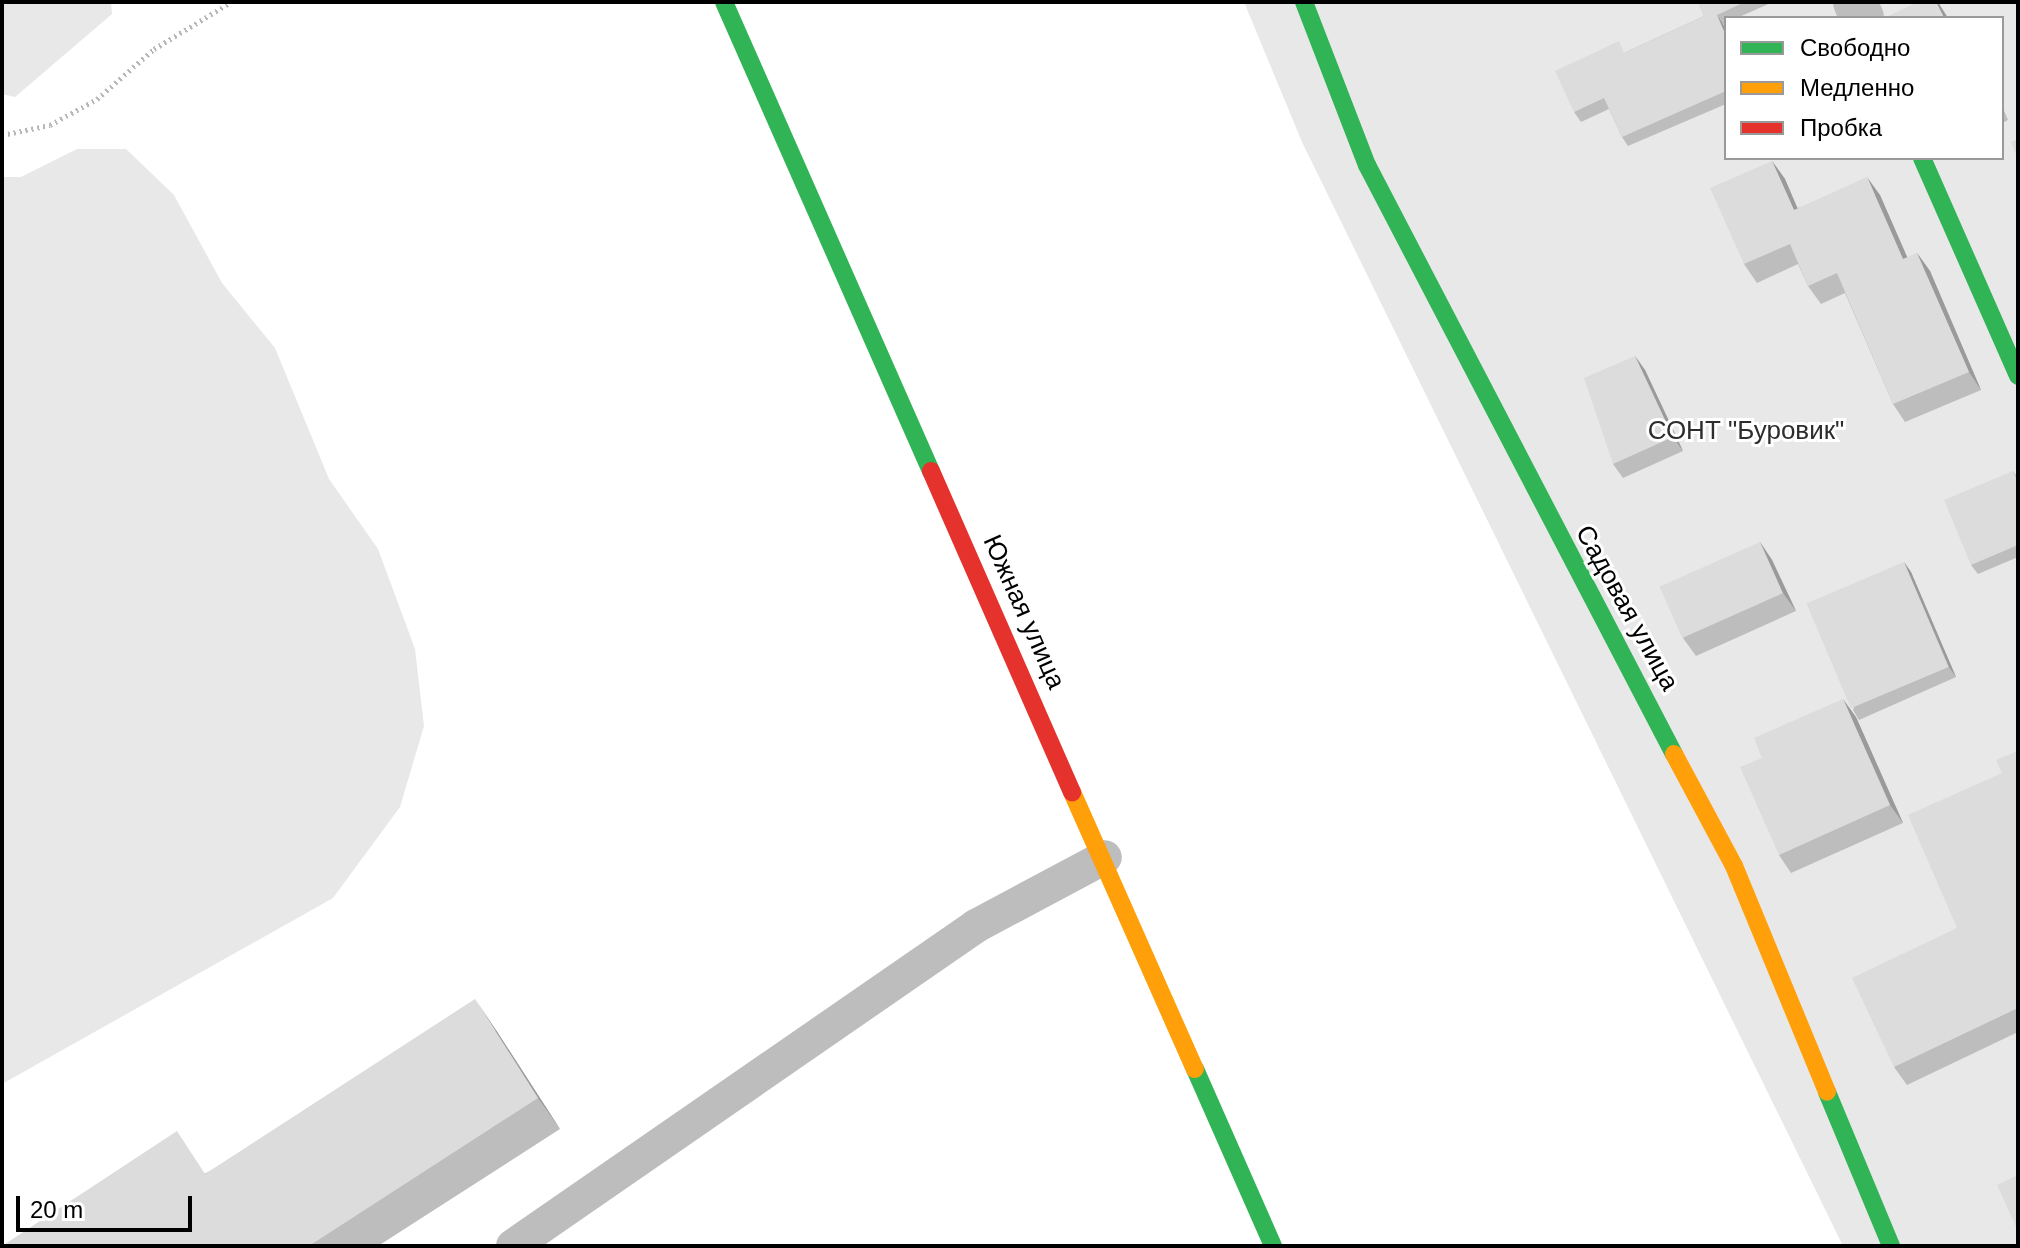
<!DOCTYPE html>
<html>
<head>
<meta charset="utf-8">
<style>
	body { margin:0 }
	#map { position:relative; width:2020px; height:1248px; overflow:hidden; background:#fff; font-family:Arial,sans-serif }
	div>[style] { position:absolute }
	.green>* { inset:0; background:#e8e8e8 }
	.path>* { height:5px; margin-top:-2.5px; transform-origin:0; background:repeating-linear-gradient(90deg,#b8b8b8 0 2px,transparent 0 6px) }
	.lane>* { height:34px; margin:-17px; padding:0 17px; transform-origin:17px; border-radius:17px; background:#bdbdbd }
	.street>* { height:44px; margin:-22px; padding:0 22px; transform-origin:22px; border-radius:22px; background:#bdbdbd }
	.fast>* { height:18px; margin:-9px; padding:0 9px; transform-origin:9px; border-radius:9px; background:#30b455 }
	.slow>* { height:18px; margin:-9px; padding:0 9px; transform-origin:9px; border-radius:9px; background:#ff9f0a }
	.jam>* { height:18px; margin:-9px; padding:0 9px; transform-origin:9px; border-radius:9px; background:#e5322d }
	.wall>* { inset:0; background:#bdbdbd }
	.shaded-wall>* { inset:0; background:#9a9a9a }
	.building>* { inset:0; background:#dcdcdc; transform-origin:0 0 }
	span { translate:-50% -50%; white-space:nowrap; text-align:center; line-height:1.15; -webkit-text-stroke:6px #fff; paint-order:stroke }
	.park-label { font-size:26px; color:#2d2d2d }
	.street-label { font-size:26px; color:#000 }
	.frame { position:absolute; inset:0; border:4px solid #000; pointer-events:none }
	.legend { position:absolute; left:1724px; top:16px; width:280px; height:144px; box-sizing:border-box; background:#fff; border:2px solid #999; margin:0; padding:10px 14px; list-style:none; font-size:24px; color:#000 }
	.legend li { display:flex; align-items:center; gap:16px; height:40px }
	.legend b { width:40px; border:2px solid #999 }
	.scale { position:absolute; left:16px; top:1196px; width:176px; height:36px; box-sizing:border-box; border:4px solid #000; border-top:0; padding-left:10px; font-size:24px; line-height:28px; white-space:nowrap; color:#000; -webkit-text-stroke:6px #fff; paint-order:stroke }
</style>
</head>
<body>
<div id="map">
	<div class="green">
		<i style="clip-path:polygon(2px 2px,111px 2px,112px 14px,15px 97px,2px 94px)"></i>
		<i style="clip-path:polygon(evenodd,1244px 2px,2018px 2px,2018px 1246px,1843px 1246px,1302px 142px,1244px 2px,1726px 18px,2002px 18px,2002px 158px,1726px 158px,1726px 18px)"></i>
		<i style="clip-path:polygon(77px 149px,126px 149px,174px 195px,222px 283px,275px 348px,329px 479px,378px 549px,415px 649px,424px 726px,400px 807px,333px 898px,2px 1084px,2px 177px,21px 177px)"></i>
	</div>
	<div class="path">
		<i style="left:2px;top:135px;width:49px;rotate:-11.8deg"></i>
		<i style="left:50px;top:125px;width:54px;rotate:-29deg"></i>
		<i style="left:97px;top:99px;width:76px;rotate:-41.3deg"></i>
		<i style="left:154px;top:49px;width:90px;rotate:-31.4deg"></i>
	</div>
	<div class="lane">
		<i style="left:513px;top:1246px;width:563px;rotate:-34.65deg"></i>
		<i style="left:976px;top:926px;width:146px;rotate:-28.1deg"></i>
	</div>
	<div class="street">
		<i style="left:1855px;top:2px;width:17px;rotate:66deg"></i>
	</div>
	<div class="fast">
		<i style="left:724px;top:2px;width:513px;rotate:66.19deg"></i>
		<i style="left:1304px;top:2px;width:175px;rotate:68.9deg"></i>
		<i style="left:1367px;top:165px;width:664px;rotate:62.47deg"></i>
		<i style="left:1922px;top:158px;width:238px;rotate:66.2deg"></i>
		<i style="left:1195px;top:1069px;width:193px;rotate:66.2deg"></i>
		<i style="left:1827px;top:1092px;width:167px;rotate:67.4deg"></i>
	</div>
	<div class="slow">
		<i style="left:1674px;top:754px;width:127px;rotate:61.8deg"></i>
		<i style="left:1734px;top:866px;width:244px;rotate:67.6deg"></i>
		<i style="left:1072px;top:792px;width:303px;rotate:66.1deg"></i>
	</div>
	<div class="jam">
		<i style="left:931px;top:471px;width:351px;rotate:66.3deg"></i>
	</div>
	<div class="wall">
		<i style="clip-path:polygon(1698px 2px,1773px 2px,1737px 18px,1726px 18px,1726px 23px,1723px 24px,1726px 30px,1726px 104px,1628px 146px,1622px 137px,1609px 109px,1581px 122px,1574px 112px,1626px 52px,1704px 16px)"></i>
		<i style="clip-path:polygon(2002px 106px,2008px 120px,2002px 123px)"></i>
		<i style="clip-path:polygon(1772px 161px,1785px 179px,1797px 208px,1880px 195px,1907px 258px,1917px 253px,1930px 271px,1981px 390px,1905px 422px,1893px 404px,1845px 293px,1821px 304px,1808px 286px,1798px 264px,1757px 283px,1744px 264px)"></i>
		<i style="clip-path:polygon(1635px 356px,1645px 370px,1683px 451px,1623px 478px,1613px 464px)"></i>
		<i style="clip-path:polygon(2013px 471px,2018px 478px,2018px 557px,1978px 574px,1971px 565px)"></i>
		<i style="clip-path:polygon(1760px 542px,1772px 560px,1796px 611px,1696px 656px,1683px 638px)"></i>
		<i style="clip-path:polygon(1904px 562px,1911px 572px,1956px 677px,1859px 720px,1853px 710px)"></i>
		<i style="clip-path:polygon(1856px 717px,1903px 823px,1791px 873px,1779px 855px)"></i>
		<i style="clip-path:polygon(2018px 751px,2018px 1032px,1907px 1085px,1894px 1067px,1957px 928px,2002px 773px)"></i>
		<i style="clip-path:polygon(496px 1030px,560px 1129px,378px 1246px,2px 1246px,206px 1173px)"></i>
	</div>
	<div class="shaded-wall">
		<i style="clip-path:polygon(1936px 2px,1938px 2px,1948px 18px,1944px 18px)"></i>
		<i style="clip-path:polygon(1717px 15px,1723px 24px,1726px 30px,1726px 36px)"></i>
		<i style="clip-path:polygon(1772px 161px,1785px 179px,1806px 228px,1794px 210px)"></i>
		<i style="clip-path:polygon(1867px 177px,1880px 195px,1916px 277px,1903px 259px)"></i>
		<i style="clip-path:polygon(1917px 253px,1930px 271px,1981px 390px,1969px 372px)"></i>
		<i style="clip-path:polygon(1635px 356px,1645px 370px,1683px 451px,1673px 437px)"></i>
		<i style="clip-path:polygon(1760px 542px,1772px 560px,1796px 611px,1783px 593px)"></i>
		<i style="clip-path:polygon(1904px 562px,1911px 572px,1956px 677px,1949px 667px)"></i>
		<i style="clip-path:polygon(1843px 699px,1856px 717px,1903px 823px,1890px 805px)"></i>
		<i style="clip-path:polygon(475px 999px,496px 1030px,560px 1129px,538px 1098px)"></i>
	</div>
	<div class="building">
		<i style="clip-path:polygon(1698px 2px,1745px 2px,1717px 15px,1726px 36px,1726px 91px,1622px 137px,1604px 98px,1574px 112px,1555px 71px,1619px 41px,1624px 53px,1704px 16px)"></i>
		<i style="clip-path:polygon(1918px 2px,1936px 2px,1944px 18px,1886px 18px,1886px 17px)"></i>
		<i style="clip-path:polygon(2018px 139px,2018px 159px,2011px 142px)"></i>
		<i style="clip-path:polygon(1772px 161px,1794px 210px,1867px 177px,1903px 259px,1917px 253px,1969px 372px,1893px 404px,1837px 273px,1808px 286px,1790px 244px,1744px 264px,1710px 188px)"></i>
		<i style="clip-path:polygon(1635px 356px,1673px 437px,1613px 464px,1584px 378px)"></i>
		<i style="clip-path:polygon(2013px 471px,2018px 482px,2018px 545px,1971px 565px,1944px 500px)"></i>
		<i style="left:1760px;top:542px;width:56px;height:110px;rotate:66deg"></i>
		<i style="left:1904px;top:562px;width:114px;height:106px;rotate:67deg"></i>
		<i style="clip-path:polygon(1843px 699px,1890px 805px,1779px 855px,1740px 767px,1762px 758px,1754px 738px)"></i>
		<i style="clip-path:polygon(2018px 751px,2018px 1008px,1894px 1067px,1852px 978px,1957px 928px,1908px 815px,2002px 773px,1996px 760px)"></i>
		<i style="clip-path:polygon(475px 999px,538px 1098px,309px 1246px,2px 1246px,177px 1131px,205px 1174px)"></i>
		<i style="clip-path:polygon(2018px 1175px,2018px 1231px,1997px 1185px)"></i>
	</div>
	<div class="park-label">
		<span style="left:1746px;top:431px">СОНТ "Буровик"</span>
	</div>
	<div class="street-label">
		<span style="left:1627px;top:608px;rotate:61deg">Садовая улица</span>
		<span style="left:1024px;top:612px;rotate:66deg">Южная улица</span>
	</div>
	<div class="frame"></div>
	<ul class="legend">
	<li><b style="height:10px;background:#30b455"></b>Свободно</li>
	<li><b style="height:10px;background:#ff9f0a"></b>Медленно</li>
	<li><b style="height:10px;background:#e5322d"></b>Пробка</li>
	</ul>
	<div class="scale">20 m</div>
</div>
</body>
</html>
